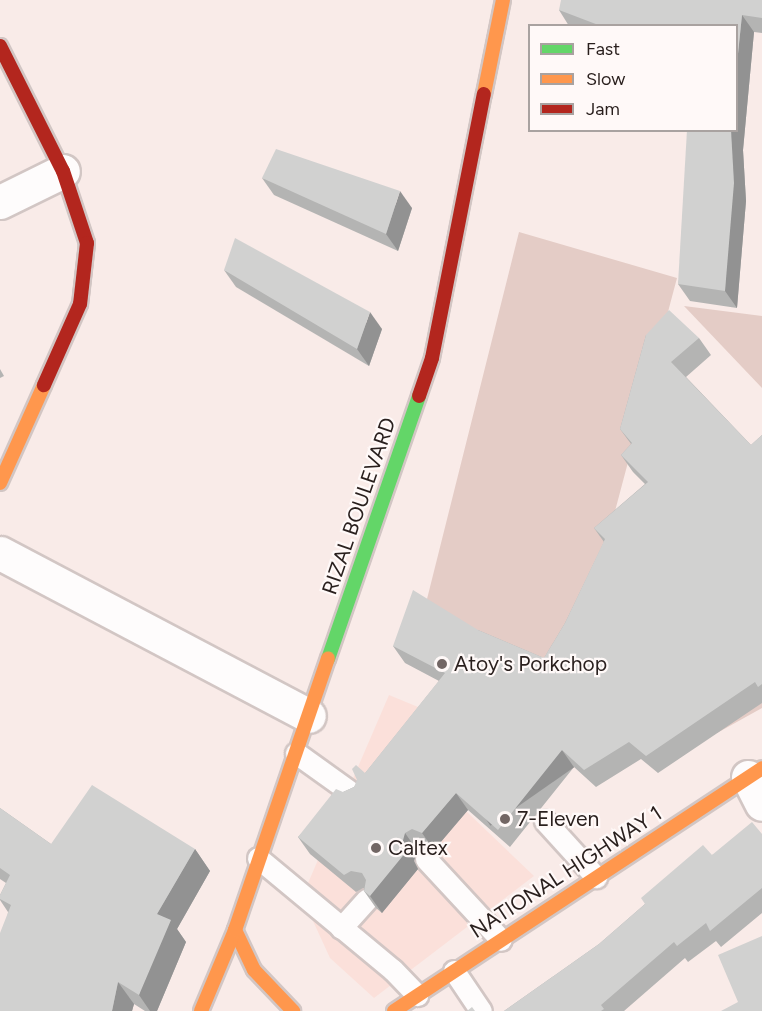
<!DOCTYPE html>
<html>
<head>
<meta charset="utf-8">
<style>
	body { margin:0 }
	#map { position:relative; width:762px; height:1011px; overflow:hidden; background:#f9ebe8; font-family:Figtree,sans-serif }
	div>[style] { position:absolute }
	.built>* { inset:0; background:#fbe0da }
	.green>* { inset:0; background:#e4ccc6 }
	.roads { filter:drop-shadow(2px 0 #d2c6c4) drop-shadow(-2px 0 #d2c6c4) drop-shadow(0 2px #d2c6c4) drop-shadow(0 -2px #d2c6c4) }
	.lane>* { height:21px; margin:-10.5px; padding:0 10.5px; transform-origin:10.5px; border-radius:10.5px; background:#fefcfc }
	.street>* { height:33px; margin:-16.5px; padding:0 16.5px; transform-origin:16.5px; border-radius:16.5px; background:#fefcfc }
	.fast>* { height:14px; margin:-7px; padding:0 7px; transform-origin:7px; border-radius:7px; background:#63d668 }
	.slow>* { height:14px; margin:-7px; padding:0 7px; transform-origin:7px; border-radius:7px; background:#ff974d }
	.jam>* { height:14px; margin:-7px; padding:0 7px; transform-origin:7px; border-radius:7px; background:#b3261e }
	.wall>* { inset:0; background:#b4b4b3 }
	.shaded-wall>* { inset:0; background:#929292; transform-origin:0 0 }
	.building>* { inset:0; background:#d1d1d0 }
	.dots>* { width:16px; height:16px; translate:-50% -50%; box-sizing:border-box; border:3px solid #fff9f8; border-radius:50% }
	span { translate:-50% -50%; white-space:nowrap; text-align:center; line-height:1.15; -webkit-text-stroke:4.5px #fff9f8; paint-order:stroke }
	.street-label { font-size:21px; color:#291f1d }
	.poi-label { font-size:21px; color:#291f1d }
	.left { translate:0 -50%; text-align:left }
	.legend { position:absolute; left:528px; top:24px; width:210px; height:108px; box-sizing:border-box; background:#fff9f8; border:2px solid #a9a2a0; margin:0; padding:8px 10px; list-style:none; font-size:18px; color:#291f1d }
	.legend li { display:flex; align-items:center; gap:12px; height:30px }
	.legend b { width:30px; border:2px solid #a9a2a0 }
</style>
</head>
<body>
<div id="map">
	<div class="built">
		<i style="clip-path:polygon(389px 695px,435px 714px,445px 791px,534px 876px,374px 998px,330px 958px,302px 897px)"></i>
	</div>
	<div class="green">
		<i style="clip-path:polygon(519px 232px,677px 278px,606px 545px,762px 696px,762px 708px,717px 733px,526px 724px,425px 607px)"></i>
		<i style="clip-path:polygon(684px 306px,762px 316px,762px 388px)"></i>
	</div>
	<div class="roads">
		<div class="lane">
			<i style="left:296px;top:753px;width:74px;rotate:35.6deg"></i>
			<i style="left:545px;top:821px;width:76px;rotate:47.7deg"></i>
			<i style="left:258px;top:858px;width:175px;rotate:39.7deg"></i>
			<i style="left:393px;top:970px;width:35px;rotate:46deg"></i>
			<i style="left:426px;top:859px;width:110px;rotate:47.2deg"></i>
			<i style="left:341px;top:928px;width:38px;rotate:-48deg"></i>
			<i style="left:454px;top:971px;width:48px;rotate:56deg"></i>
		</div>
		<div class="street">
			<i style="left:0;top:202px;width:70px;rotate:-26.2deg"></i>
			<i style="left:0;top:553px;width:349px;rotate:27.8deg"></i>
			<i style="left:748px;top:777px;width:30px;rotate:63deg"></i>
		</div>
		<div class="fast">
			<i style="left:328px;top:659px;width:278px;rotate:-70.9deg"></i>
		</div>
		<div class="slow">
			<i style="left:484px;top:94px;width:96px;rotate:-78.6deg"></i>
			<i style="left:0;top:483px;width:107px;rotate:-65.8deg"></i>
			<i style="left:235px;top:930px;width:44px;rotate:64.6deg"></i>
			<i style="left:254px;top:970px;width:57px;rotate:46.4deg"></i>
			<i style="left:201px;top:1011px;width:88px;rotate:-67.2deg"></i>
			<i style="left:235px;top:930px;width:287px;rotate:-71.1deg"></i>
			<i style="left:394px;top:1011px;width:441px;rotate:-33.4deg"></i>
		</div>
		<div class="jam">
			<i style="left:0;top:46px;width:140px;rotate:63.3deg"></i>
			<i style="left:63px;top:171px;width:76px;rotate:71.6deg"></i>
			<i style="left:87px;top:243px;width:61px;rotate:96.5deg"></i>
			<i style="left:80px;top:304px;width:89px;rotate:114deg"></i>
			<i style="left:419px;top:396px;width:40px;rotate:-71.1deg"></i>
			<i style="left:432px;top:358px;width:269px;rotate:-78.9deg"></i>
		</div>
	</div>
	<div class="wall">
		<i style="clip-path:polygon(762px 0,762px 33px,754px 32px,743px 150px,746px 201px,737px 308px,690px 301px,678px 284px,736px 26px,569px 26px,559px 10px)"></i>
		<i style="clip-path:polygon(262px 178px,412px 208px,398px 251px,274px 195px)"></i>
		<i style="clip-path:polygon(224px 270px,382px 329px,369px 366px,236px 287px)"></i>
		<i style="clip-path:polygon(646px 335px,699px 338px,711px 355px,686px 377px,751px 445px,762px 435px,762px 703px,658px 773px,641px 759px,596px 787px,574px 767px,510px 847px,468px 810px,434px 850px,424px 847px,417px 850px,414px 861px,418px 869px,382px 913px,376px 908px,364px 891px,364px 888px,363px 888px,356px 892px,310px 854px,298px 837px,343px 792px,354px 787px,439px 681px,405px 663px,393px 646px,478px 630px,544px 658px,565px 623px,604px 542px,594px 528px,645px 484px,633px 472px,621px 455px,631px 444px,620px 429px)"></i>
		<i style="clip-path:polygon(0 369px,4px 376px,0 378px)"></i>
		<i style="clip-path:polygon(0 808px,51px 844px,195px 849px,210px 871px,177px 929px,186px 942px,157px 1011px,145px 1011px,134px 1004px,132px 1011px,0 1011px,8px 912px,0 900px,0 895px,6px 883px,0 879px)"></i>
		<i style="clip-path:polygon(762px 834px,762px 913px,721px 947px,716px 941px,688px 962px,685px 958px,624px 1011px,504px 1011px,599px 944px,645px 904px,712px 855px)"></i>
	</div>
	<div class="shaded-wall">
		<i style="clip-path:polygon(742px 15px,754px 32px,743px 150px,746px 201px,737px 308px,725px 291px,731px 130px,736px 130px,736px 73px)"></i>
		<i style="clip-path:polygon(400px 191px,412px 208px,398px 251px,386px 234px)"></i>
		<i style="clip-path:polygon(370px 312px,382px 329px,369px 366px,357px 349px)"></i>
		<i style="left:562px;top:750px;width:21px;height:102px;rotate:55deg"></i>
		<i style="clip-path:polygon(456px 793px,468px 810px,434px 850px,422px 833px)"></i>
		<i style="clip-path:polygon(405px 833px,417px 850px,414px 861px,418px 869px,382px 913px,370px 896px)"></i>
		<i style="clip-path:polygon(195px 849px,210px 871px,177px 929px,186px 942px,157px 1011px,150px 1011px,139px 995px,157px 914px)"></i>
		<i style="clip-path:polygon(118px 982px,134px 1004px,132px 1011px,112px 1011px)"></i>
	</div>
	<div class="building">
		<i style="clip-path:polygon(561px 0,762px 0,762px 18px,742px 15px,736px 73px,736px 26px,601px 26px,559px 10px)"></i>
		<i style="clip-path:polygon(687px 130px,731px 130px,734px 183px,725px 291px,678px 284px)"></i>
		<i style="clip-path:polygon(276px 149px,400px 191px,386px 234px,262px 178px)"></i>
		<i style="clip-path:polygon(235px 238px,370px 312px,357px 349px,224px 270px)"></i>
		<i style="clip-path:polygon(669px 310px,699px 338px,671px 362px,751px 445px,762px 435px,762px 684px,758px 687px,755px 682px,646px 756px,629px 742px,584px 770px,562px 750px,498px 830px,456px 793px,422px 833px,412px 829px,405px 833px,402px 844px,406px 852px,370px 896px,364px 891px,366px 880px,362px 873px,351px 871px,344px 875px,298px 837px,336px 789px,343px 792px,354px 787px,357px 780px,352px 769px,356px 765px,365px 773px,445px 673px,393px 646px,413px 590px,478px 630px,544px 658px,565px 623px,605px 539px,594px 528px,648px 482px,621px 455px,632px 443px,620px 429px,646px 335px)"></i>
		<i style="clip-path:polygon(92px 785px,195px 849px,157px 914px,171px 920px,139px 995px,118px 982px,112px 1011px,0 1011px,0 933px,11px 905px,0 899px,0 895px,10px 875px,0 868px,0 808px,51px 844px)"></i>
		<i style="clip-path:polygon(752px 822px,762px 834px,762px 888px,710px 931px,706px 923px,677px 946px,674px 942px,601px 1005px,604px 1009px,601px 1011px,504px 1011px,599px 944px,645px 904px,641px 898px,703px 845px,712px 855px)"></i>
		<i style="clip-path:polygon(762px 936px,762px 1011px,721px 1011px,738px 1002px,718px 955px)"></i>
		<i style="clip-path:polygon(472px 1007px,475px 1011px,467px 1011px)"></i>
	</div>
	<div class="dots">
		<i style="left:442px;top:664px;background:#726664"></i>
		<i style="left:505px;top:819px;background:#726664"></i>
		<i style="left:376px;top:848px;background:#726664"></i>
	</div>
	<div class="street-label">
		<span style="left:359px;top:506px;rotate:-71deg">RIZAL BOULEVARD</span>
		<span style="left:566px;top:872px;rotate:-33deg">NATIONAL HIGHWAY 1</span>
	</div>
	<div class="poi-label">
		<span class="left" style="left:454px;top:664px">Atoy's Porkchop</span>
		<span class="left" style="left:517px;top:819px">7-Eleven</span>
		<span class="left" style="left:388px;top:848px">Caltex</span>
	</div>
	<ul class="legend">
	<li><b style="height:8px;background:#63d668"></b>Fast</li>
	<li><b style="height:8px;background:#ff974d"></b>Slow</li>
	<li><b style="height:8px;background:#b3261e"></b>Jam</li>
	</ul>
</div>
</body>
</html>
